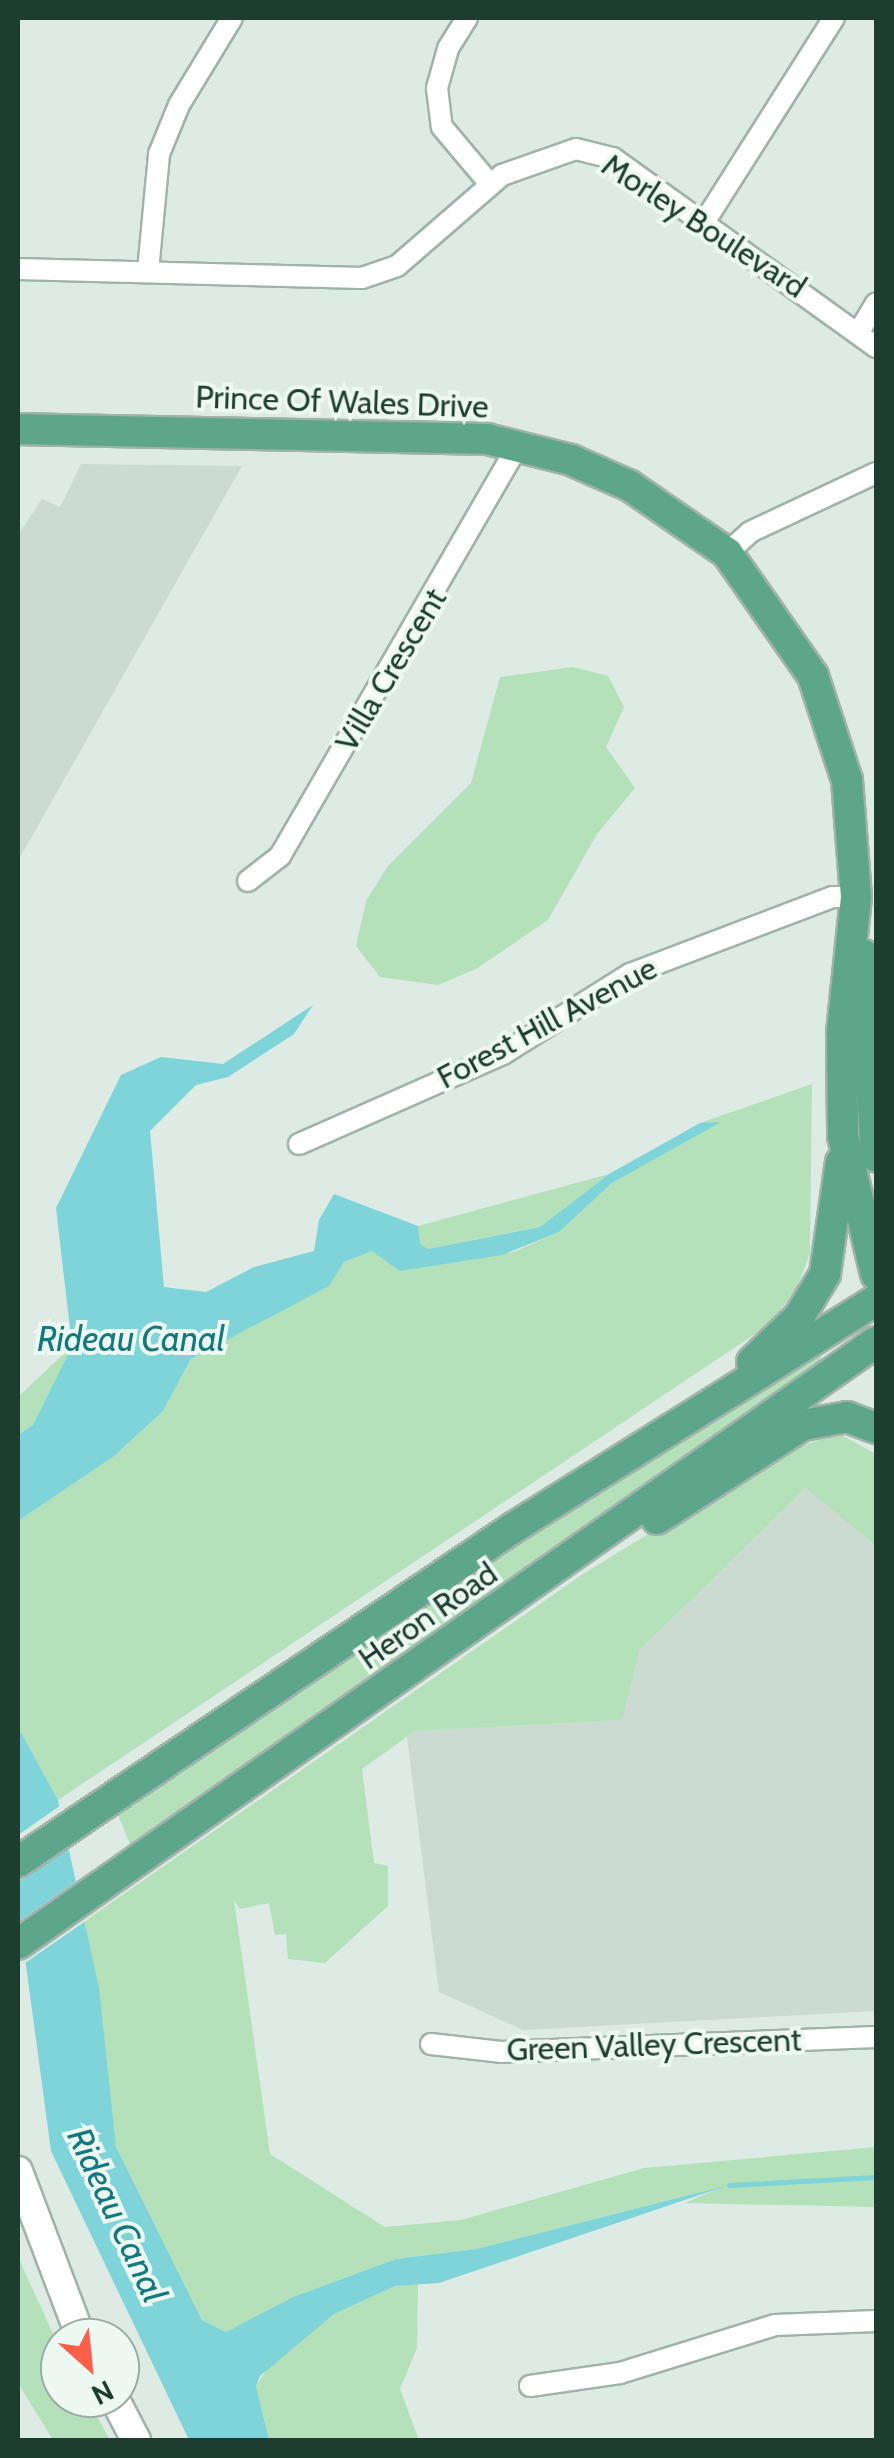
<!DOCTYPE html>
<html>
<head>
<meta charset="utf-8">
<style>
	body { margin:0 }
	#map { position:relative; width:894px; height:2458px; overflow:hidden; background:#deebe4; font-family:Cabin,sans-serif }
	div>[style] { position:absolute }
	.built>* { inset:0; background:#ccdbd2 }
	.green>* { inset:0; background:#b4e0ba }
	.water>* { inset:0; background:#7ed4d8 }
	.pier>* { inset:0; background:#deebe4 }
	.stream>* { height:5px; margin:-2.5px; padding:0 2.5px; transform-origin:2.5px; border-radius:2.5px; background:#7ed4d8 }
	.roads { filter:drop-shadow(2px 0 #a0b3ab) drop-shadow(-2px 0 #a0b3ab) drop-shadow(0 2px #a0b3ab) drop-shadow(0 -2px #a0b3ab) }
	.street>* { height:20px; margin:-10px; padding:0 10px; transform-origin:10px; border-radius:10px; background:#fff }
	.secondary>* { height:28px; margin:-14px; padding:0 14px; transform-origin:14px; border-radius:14px; background:#fff }
	.primary>* { height:30px; margin:-15px; padding:0 15px; transform-origin:15px; border-radius:15px; background:#5da68b }
	span { translate:-50% -50%; white-space:nowrap; text-align:center; line-height:1.15; -webkit-text-stroke:8px #eef8f2; paint-order:stroke }
	.street-label { font-size:32px; color:#1d3d31 }
	.water-label { font-size:35px; color:#11797f; font-style:italic }
	.frame { position:absolute; inset:0; border:20px solid #1d3d31; pointer-events:none }
	.north { position:absolute; left:40px; top:2318px; width:100px; height:100px; box-sizing:border-box; background:#eef8f2; border:2px solid #9aada5; border-radius:50%; rotate:153deg; font-size:28px; font-weight:700; line-height:40px; text-align:center; color:#1d3d31 }
	.north::after { content:''; display:block; margin:auto; width:35px; height:45px; background:#ff5f48; clip-path:polygon(50% 0,100% 100%,50% 72%,0 100%) }
</style>
</head>
<body>
<div id="map">
	<div class="built">
		<i style="clip-path:polygon(81px 464px,242px 466px,18px 861px,18px 535px,42px 499px,60px 507px)"></i>
		<i style="clip-path:polygon(807px 1487px,876px 1546px,876px 2011px,523px 2030px,439px 1992px,407px 1737px,415px 1731px,622px 1720px,640px 1650px)"></i>
	</div>
	<div class="green">
		<i style="clip-path:polygon(573px 667px,608px 676px,624px 707px,606px 747px,635px 788px,597px 834px,548px 920px,476px 969px,438px 985px,380px 977px,356px 946px,366px 901px,388px 866px,471px 783px,500px 677px)"></i>
		<i style="clip-path:polygon(812px 1084px,810px 1253px,796px 1291px,767px 1326px,58px 1800px,18px 1727px,18px 1521px,113px 1457px,163px 1411px,191px 1359px,328px 1286px,344px 1262px,373px 1250px,400px 1271px,513px 1252px,559px 1232px,612px 1183px,718px 1123px,700px 1123px)"></i>
		<i style="clip-path:polygon(609px 1174px,540px 1227px,428px 1249px,419px 1244px,418px 1226px)"></i>
		<i style="clip-path:polygon(72px 1346px,33px 1425px,18px 1435px,18px 1397px)"></i>
		<i style="clip-path:polygon(819px 1354px,822px 1360px,545px 1558px,130px 1844px,118px 1815px,425px 1602px)"></i>
		<i style="clip-path:polygon(838px 1433px,876px 1454px,876px 1546px,806px 1488px,640px 1650px,622px 1720px,415px 1731px,362px 1769px,374px 1863px,388px 1866px,388px 1906px,325px 1963px,288px 1959px,286px 1934px,275px 1935px,269px 1903px,240px 1909px,234px 1900px,270px 2154px,385px 2227px,461px 2220px,644px 2168px,876px 2147px,876px 2207px,685px 2203px,721px 2187px,476px 2249px,396px 2259px,293px 2297px,226px 2332px,202px 2320px,116px 2147px,85px 1921px,583px 1574px,777px 1455px)"></i>
		<i style="clip-path:polygon(18px 2257px,60px 2349px,60px 2398px,87px 2398px,110px 2440px,53px 2440px,18px 2383px)"></i>
		<i style="clip-path:polygon(418px 2284px,417px 2348px,400px 2389px,419px 2440px,269px 2440px,256px 2386px,271px 2363px,334px 2314px,395px 2286px)"></i>
	</div>
	<div class="water">
		<i style="clip-path:polygon(313px 1005px,294px 1034px,228px 1077px,196px 1085px,150px 1131px,164px 1287px,206px 1292px,254px 1267px,314px 1251px,319px 1220px,334px 1194px,418px 1226px,420px 1244px,428px 1249px,540px 1227px,609px 1174px,700px 1123px,721px 1122px,612px 1183px,559px 1232px,502px 1255px,400px 1271px,372px 1251px,344px 1262px,329px 1286px,191px 1359px,163px 1411px,113px 1457px,18px 1521px,18px 1435px,33px 1425px,72px 1346px,56px 1208px,121px 1075px,161px 1057px,223px 1064px)"></i>
		<i style="clip-path:polygon(18px 1727px,58px 1800px,99px 1988px,116px 2147px,202px 2320px,226px 2332px,293px 2297px,396px 2259px,476px 2249px,729px 2185px,439px 2283px,395px 2286px,334px 2314px,260px 2376px,256px 2386px,269px 2440px,189px 2440px,51px 2151px,18px 1906px)"></i>
	</div>
	<div class="pier">
		<i style="clip-path:polygon(64px 1803px,73px 1844px,18px 1882px,18px 1835px)"></i>
		<i style="clip-path:polygon(81px 1878px,90px 1918px,22px 1965px,18px 1922px)"></i>
	</div>
	<div class="stream">
		<i style="left:729px;top:2185px;width:147px;rotate:-3.1deg"></i>
	</div>
	<div class="roads">
		<div class="street">
			<i style="left:467px;top:18px;width:36px;rotate:122deg"></i>
			<i style="left:448px;top:49px;width:41px;rotate:105.8deg"></i>
			<i style="left:437px;top:88px;width:39px;rotate:83deg"></i>
			<i style="left:442px;top:127px;width:75px;rotate:49.9deg"></i>
			<i style="left:705px;top:221px;width:241px;rotate:-57.6deg"></i>
			<i style="left:18px;top:269px;width:344px;rotate:1.5deg"></i>
			<i style="left:362px;top:278px;width:37px;rotate:-19deg"></i>
			<i style="left:397px;top:266px;width:139px;rotate:-40.9deg"></i>
			<i style="left:502px;top:175px;width:78px;rotate:-19.4deg"></i>
			<i style="left:576px;top:149px;width:38px;rotate:14deg"></i>
			<i style="left:613px;top:158px;width:324px;rotate:35.7deg"></i>
			<i style="left:148px;top:271px;width:118px;rotate:-84.6deg"></i>
			<i style="left:159px;top:154px;width:53px;rotate:-67.8deg"></i>
			<i style="left:179px;top:105px;width:102px;rotate:-58.7deg"></i>
			<i style="left:860px;top:330px;width:31px;rotate:-59deg"></i>
			<i style="left:727px;top:553px;width:31px;rotate:-42deg"></i>
			<i style="left:750px;top:532px;width:139px;rotate:-25.1deg"></i>
			<i style="left:248px;top:881px;width:41px;rotate:-38deg"></i>
			<i style="left:280px;top:856px;width:474px;rotate:-59.9deg"></i>
			<i style="left:299px;top:1144px;width:223px;rotate:-23.8deg"></i>
			<i style="left:503px;top:1054px;width:150px;rotate:-32.2deg"></i>
			<i style="left:630px;top:974px;width:217px;rotate:-20.8deg"></i>
			<i style="left:833px;top:897px;width:23px"></i>
			<i style="left:431px;top:2044px;width:70px;rotate:6.5deg"></i>
			<i style="left:501px;top:2052px;width:375px;rotate:-2.3deg"></i>
			<i style="left:530px;top:2386px;width:91px;rotate:-8.2deg"></i>
			<i style="left:620px;top:2373px;width:162px;rotate:-17.2deg"></i>
			<i style="left:775px;top:2325px;width:101px;rotate:-2.3deg"></i>
		</div>
		<div class="secondary">
			<i style="left:18px;top:2171px;width:178px;rotate:69.3deg"></i>
			<i style="left:114px;top:2398px;width:47px;rotate:62.4deg"></i>
		</div>
		<div class="primary">
			<i style="left:18px;top:429px;width:469px;rotate:1.2deg"></i>
			<i style="left:487px;top:439px;width:87px;rotate:14deg"></i>
			<i style="left:571px;top:460px;width:64px;rotate:23.8deg"></i>
			<i style="left:630px;top:486px;width:118px;rotate:34.6deg"></i>
			<i style="left:727px;top:553px;width:150px;rotate:55deg"></i>
			<i style="left:813px;top:676px;width:109px;rotate:71.9deg"></i>
			<i style="left:847px;top:780px;width:117px;rotate:85.6deg"></i>
			<i style="left:856px;top:897px;width:137px;rotate:95.9deg"></i>
			<i style="left:842px;top:1033px;width:103px;rotate:89.4deg"></i>
			<i style="left:843px;top:1136px;width:142px;rotate:76.6deg"></i>
			<i style="left:864px;top:955px;width:202px;rotate:86.6deg"></i>
			<i style="left:752px;top:1362px;width:65px;rotate:-43.8deg"></i>
			<i style="left:799px;top:1317px;width:50px;rotate:-58.8deg"></i>
			<i style="left:825px;top:1274px;width:113px;rotate:-81.9deg"></i>
			<i style="left:657px;top:1519px;width:174px;rotate:-32.8deg"></i>
			<i style="left:803px;top:1425px;width:45px;rotate:-10.3deg"></i>
			<i style="left:847px;top:1417px;width:31px;rotate:21deg"></i>
			<i style="left:18px;top:1862px;width:597px;rotate:-34.01deg"></i>
			<i style="left:513px;top:1528px;width:429px;rotate:-32.1deg"></i>
			<i style="left:18px;top:1944px;width:1048px;rotate:-35.05deg"></i>
		</div>
	</div>
	<div class="street-label">
		<span style="left:704px;top:226px;rotate:33deg">Morley Boulevard</span>
		<span style="left:342px;top:402px;rotate:2deg">Prince Of Wales Drive</span>
		<span style="left:391px;top:670px;rotate:-59deg">Villa Crescent</span>
		<span style="left:547px;top:1023px;rotate:-28deg">Forest Hill Avenue</span>
		<span style="left:428px;top:1616px;rotate:-35deg">Heron Road</span>
		<span style="left:654px;top:2045px;rotate:-2deg">Green Valley Crescent</span>
	</div>
	<div class="water-label">
		<span style="left:131px;top:1339px">Rideau Canal</span>
		<span style="left:117px;top:2215px;rotate:65deg">Rideau Canal</span>
	</div>
	<div class="frame"></div>
	<div class="north">N</div>
</div>
</body>
</html>
